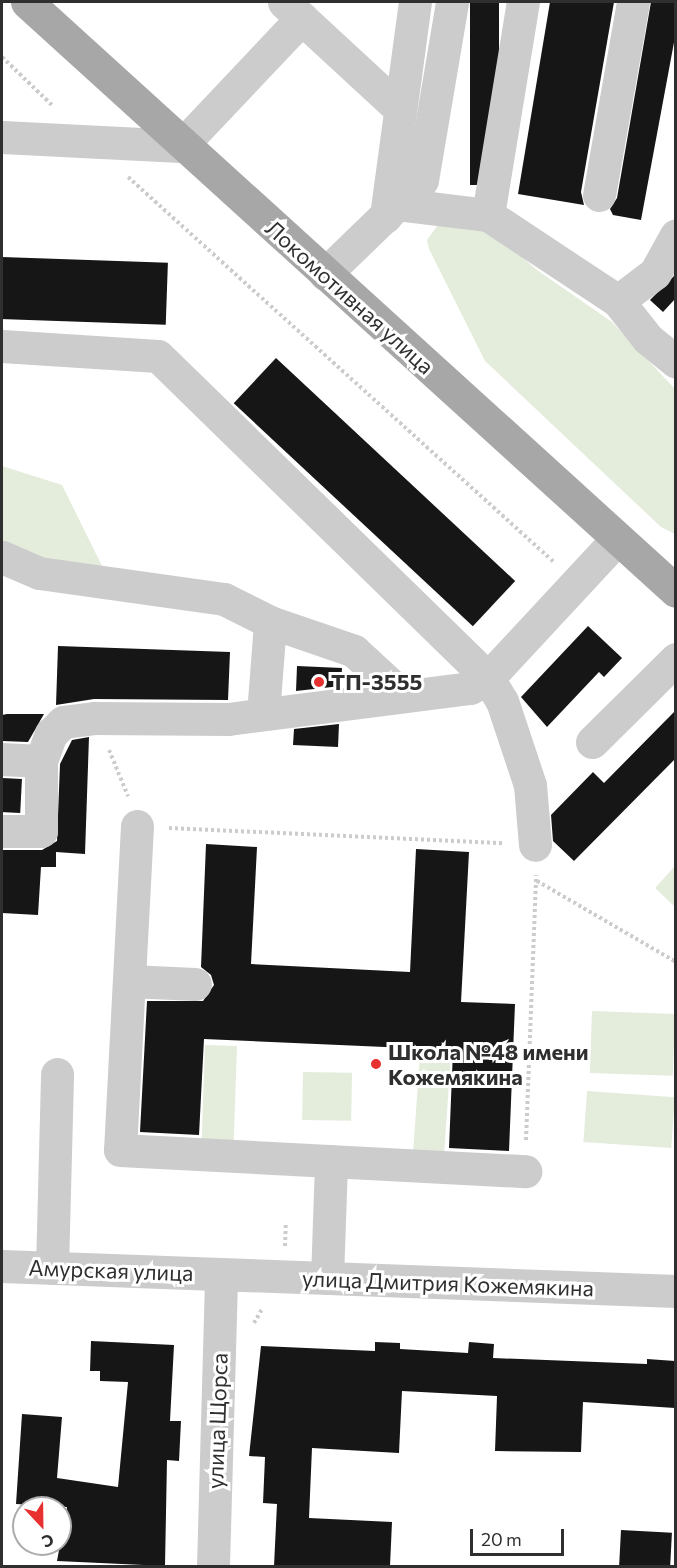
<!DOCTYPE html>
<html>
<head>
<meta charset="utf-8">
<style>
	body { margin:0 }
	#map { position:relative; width:677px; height:1568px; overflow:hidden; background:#fff; font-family:Commissioner,sans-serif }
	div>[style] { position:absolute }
	.green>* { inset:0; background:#e4ecdc; transform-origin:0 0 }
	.building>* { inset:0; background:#161616; transform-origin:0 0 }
	.path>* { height:4px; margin-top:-2px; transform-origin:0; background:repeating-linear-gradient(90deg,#ccc 0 3px,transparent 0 6px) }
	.minor>* { height:33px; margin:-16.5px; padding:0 16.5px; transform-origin:16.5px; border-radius:16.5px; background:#ccc }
	.major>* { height:33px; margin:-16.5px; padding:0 16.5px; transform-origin:16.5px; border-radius:16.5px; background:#a7a7a7 }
	.dots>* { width:16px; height:16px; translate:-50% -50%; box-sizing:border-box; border:3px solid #fff; border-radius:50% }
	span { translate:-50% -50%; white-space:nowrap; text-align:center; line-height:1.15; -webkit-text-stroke:6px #fff; paint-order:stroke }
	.street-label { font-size:22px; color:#2f2f2f }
	.poi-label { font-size:22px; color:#2f2f2f; font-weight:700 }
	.left { translate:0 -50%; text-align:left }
	.frame { position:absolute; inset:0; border:3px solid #2f2f2f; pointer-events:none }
	.north { position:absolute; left:12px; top:1496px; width:60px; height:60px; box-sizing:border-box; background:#fff; border:2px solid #acacac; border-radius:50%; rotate:158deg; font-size:16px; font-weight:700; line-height:24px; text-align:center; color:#2f2f2f }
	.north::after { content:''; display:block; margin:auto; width:21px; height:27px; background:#e63130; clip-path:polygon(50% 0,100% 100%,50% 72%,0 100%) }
	.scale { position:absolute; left:470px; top:1529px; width:94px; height:27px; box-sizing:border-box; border:3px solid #2f2f2f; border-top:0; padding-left:8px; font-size:18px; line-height:21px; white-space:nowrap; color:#2f2f2f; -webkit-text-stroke:4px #fff; paint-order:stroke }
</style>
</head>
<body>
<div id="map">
	<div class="green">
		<i style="clip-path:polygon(438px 225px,490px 229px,537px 270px,612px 322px,675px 389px,675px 534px,661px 527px,485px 361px,429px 249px,427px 240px)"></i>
		<i style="clip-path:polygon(2px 466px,62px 485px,103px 568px,36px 560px,2px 546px)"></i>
		<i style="clip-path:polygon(675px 866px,675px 907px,655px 888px)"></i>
		<i style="left:592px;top:1011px;width:83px;height:62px;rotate:2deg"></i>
		<i style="left:205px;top:1045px;width:32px;height:97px;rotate:2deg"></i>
		<i style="left:420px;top:1054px;width:31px;height:97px;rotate:4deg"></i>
		<i style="left:303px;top:1072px;width:49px;height:48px;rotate:1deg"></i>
		<i style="left:587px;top:1091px;width:88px;height:51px;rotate:4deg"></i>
	</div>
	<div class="building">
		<i style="left:470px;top:2px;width:29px;height:183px"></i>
		<i style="clip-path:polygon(550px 2px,614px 2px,581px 192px,584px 205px,518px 194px)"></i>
		<i style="clip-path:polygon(651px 2px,675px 2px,675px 37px,641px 220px,613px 215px,610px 209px,617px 198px)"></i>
		<i style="left:2px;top:257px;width:166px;height:62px;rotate:2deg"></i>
		<i style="clip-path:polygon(675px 275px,675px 299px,663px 312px,650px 300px)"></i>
		<i style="left:276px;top:358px;width:327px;height:62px;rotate:43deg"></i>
		<i style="clip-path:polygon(588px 626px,622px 658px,604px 677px,599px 672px,547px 727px,521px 697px)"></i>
		<i style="clip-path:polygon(58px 646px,230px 652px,228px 700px,94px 699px,56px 705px)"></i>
		<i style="clip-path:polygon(297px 666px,342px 668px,341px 686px,296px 691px)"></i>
		<i style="clip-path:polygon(675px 711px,675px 759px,574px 861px,553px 841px,551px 815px,593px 772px,604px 783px)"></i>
		<i style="clip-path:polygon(7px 714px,44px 714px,28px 742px,2px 741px,2px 715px)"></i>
		<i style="clip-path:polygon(339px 724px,338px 747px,293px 745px,294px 729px)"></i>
		<i style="clip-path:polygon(89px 737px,85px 854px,56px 852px,56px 867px,41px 867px,38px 915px,2px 913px,2px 850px,42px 850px,57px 841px,60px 764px,72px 740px)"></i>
		<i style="left:2px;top:778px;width:20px;height:34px;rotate:3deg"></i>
		<i style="clip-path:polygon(206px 844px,257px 847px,251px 964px,410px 972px,416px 849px,469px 852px,461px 1002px,515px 1004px,509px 1151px,449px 1148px,453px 1050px,204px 1039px,199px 1135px,140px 1132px,147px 1001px,203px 1001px,214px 985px,211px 975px,201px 967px)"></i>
		<i style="clip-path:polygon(91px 1341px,174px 1345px,170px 1421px,181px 1421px,179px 1461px,167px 1460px,165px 1566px,57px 1561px,67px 1507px,16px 1504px,22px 1414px,62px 1417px,57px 1478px,118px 1487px,128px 1382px,100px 1381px,100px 1371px,90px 1371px)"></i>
		<i style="clip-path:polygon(375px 1342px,400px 1343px,400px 1349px,468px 1353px,469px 1342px,494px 1344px,493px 1358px,647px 1364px,647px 1359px,675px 1361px,675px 1408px,583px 1402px,581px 1452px,495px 1451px,497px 1396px,402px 1391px,399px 1453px,312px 1448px,309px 1518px,392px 1522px,390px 1566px,274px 1566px,277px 1504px,263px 1503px,265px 1457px,249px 1456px,261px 1346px,375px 1351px)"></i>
		<i style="left:621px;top:1530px;width:51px;height:36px;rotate:3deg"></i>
	</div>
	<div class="path">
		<i style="left:2px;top:57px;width:71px;rotate:43.9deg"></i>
		<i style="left:128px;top:177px;width:574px;rotate:42.11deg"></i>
		<i style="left:109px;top:750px;width:50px;rotate:67.6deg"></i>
		<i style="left:169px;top:828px;width:335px;rotate:2.6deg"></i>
		<i style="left:537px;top:881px;width:161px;rotate:30.2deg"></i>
		<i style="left:526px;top:1140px;width:265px;rotate:-87.8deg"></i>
		<i style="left:285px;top:1246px;width:23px;rotate:-88deg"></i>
		<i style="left:254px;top:1323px;width:16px;rotate:-60deg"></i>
	</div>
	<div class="minor">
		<i style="left:284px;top:2px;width:156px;rotate:42.7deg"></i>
		<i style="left:2px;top:137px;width:179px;rotate:2.9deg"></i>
		<i style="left:181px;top:146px;width:176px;rotate:-46.6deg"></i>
		<i style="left:599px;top:195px;width:196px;rotate:-80deg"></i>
		<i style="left:397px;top:204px;width:92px;rotate:6.9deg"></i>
		<i style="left:488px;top:215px;width:156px;rotate:33.5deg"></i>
		<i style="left:618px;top:301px;width:48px;rotate:51.7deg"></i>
		<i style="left:648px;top:339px;width:36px;rotate:39deg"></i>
		<i style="left:488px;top:215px;width:216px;rotate:-80.7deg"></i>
		<i style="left:386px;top:216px;width:216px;rotate:-82.3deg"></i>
		<i style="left:325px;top:274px;width:135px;rotate:-44.1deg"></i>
		<i style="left:422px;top:180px;width:181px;rotate:-80.4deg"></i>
		<i style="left:618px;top:301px;width:46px;rotate:-37.1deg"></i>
		<i style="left:655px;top:273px;width:43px;rotate:-61.1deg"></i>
		<i style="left:2px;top:346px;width:156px;rotate:3.7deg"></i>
		<i style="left:158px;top:356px;width:461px;rotate:44.3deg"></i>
		<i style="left:488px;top:678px;width:190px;rotate:-47.1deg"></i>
		<i style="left:2px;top:557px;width:40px;rotate:23.4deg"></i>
		<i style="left:39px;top:573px;width:187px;rotate:8deg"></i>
		<i style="left:224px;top:599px;width:51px;rotate:26.6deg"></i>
		<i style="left:270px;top:622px;width:89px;rotate:19deg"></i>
		<i style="left:354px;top:651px;width:67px;rotate:42.6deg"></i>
		<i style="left:263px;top:714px;width:92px;rotate:-85.6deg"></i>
		<i style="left:592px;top:742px;width:118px;rotate:-44.7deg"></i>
		<i style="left:2px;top:759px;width:39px;rotate:3deg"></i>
		<i style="left:41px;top:761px;width:70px;rotate:90deg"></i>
		<i style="left:41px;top:831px;width:39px;rotate:180deg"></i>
		<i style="left:41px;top:761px;width:29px;rotate:-70deg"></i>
		<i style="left:51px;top:734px;width:17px;rotate:-45deg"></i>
		<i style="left:63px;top:722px;width:31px;rotate:-7deg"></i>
		<i style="left:94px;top:718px;width:134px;rotate:0.4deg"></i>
		<i style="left:228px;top:719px;width:244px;rotate:-7.3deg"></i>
		<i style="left:470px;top:688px;width:21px;rotate:-29deg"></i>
		<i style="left:488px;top:678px;width:27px;rotate:59deg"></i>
		<i style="left:502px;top:701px;width:89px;rotate:71.6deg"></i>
		<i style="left:530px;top:785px;width:60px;rotate:85.2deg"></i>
		<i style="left:137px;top:826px;width:324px;rotate:93deg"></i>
		<i style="left:120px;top:1150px;width:406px;rotate:3deg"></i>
		<i style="left:129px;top:981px;width:66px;rotate:2.6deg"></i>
		<i style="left:2px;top:1266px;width:674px;rotate:2.12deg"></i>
		<i style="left:52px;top:1268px;width:194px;rotate:-88.5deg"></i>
		<i style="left:327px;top:1278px;width:117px;rotate:-88deg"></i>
		<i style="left:213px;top:1566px;width:291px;rotate:-88.4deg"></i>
	</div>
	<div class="major">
		<i style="left:27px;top:2px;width:876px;rotate:42.23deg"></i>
	</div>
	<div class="dots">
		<i style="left:319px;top:682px;background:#e63130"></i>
		<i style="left:376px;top:1064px;background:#e63130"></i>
	</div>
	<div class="street-label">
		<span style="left:350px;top:297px;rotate:42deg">Локомотивная улица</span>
		<span style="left:111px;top:1270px;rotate:2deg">Амурская улица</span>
		<span style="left:448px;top:1283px;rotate:2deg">улица Дмитрия Кожемякина</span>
		<span style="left:217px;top:1421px;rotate:-88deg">улица Щорса</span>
	</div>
	<div class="poi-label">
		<span class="left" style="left:331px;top:682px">ТП-3555</span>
		<span class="left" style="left:388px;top:1064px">Школа №48 имени<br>Кожемякина</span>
	</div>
	<div class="frame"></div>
	<div class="north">С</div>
	<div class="scale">20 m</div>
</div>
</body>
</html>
